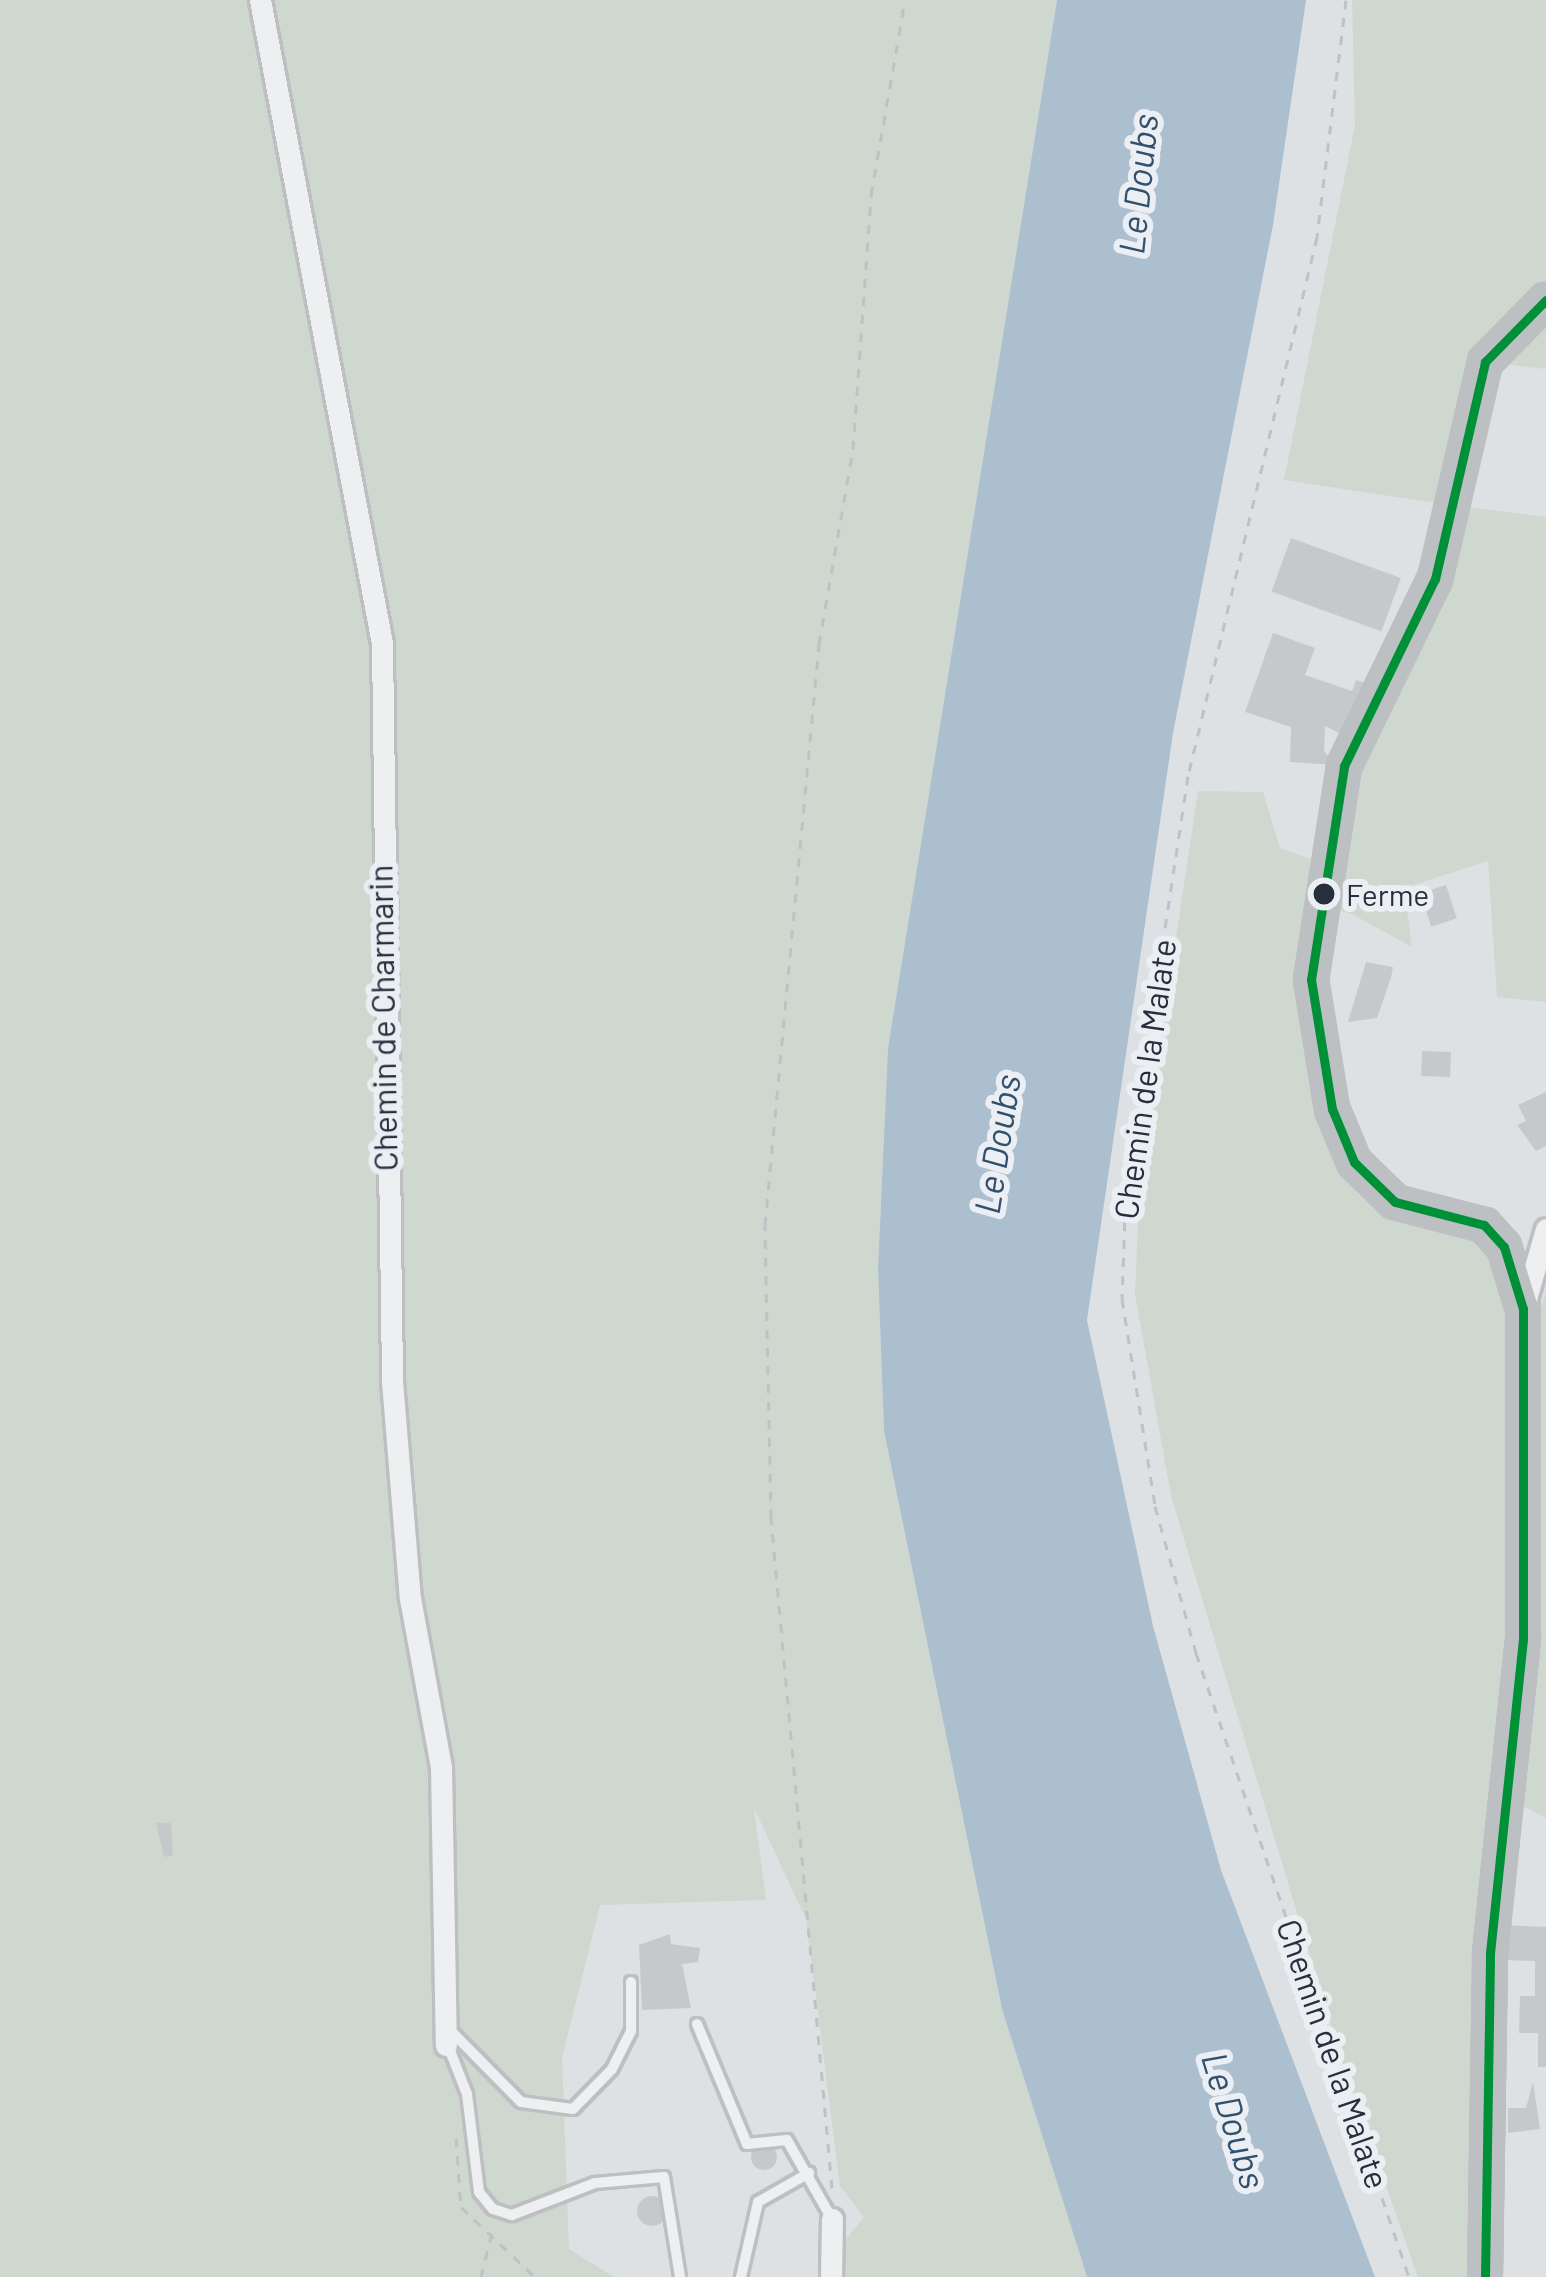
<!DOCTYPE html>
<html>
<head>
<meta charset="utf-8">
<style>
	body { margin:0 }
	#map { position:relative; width:1546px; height:2277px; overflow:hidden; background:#dee1e4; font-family:Barlow,sans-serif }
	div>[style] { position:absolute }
	.green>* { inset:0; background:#cfd8cf }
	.water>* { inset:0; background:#acbfcf }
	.building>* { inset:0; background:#c6c9cc; transform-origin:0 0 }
	.round { border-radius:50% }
	.path>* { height:3px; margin-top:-1.5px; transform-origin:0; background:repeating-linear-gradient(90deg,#bfc2c5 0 9px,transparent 0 18px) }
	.roads { filter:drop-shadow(3px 0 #bdbfc2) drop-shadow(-3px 0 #bdbfc2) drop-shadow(0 3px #bdbfc2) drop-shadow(0 -3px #bdbfc2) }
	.lane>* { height:10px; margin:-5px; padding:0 5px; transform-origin:5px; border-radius:5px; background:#edeff0 }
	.street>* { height:21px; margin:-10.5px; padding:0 10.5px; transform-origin:10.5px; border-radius:10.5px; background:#edeff0 }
	.secondary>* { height:30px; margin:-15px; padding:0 15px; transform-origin:15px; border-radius:15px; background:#bcc0c3 }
	.bus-1>* { height:9px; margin:-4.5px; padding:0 4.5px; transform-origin:4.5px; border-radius:4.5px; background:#009037 }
	.dots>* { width:33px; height:33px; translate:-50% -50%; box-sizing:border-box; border:6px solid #ebeff4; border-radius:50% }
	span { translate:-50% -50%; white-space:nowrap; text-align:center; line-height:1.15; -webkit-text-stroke:12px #ebeff4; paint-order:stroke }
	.bus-label { font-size:30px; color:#262f3c }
	.left { translate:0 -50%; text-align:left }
	.street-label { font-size:33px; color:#262f3c }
	.water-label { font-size:36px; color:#31506e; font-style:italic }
</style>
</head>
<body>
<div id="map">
	<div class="green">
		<i style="clip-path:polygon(0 0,1057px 0,888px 1048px,878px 1268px,884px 1431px,1002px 2009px,1087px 2277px,831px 2277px,836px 2251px,864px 2217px,840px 2186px,806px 1919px,754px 1808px,766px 1900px,600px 1905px,562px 2057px,569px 2249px,614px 2277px,0 2277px)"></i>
		<i style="clip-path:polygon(1352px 0,1546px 0,1546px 369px,1485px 362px,1458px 506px,1546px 517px,1546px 1002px,1497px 997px,1488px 861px,1404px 888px,1412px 947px,1350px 913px,1312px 906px,1306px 979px,1306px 1054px,1358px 1194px,1470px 1231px,1493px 1255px,1505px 1314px,1541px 1309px,1546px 1292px,1546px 1818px,1523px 1806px,1471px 1978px,1472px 2277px,1418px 2277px,1340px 2055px,1171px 1496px,1135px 1294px,1140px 1177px,1198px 791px,1263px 792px,1280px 848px,1324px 864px,1332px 813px,1456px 506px,1284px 480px,1355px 125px)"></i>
	</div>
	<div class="water">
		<i style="clip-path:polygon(1057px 0,1306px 0,1273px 225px,1173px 733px,1087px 1320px,1153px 1626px,1221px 1870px,1375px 2277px,1087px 2277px,1002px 2009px,884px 1431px,878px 1268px,888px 1048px)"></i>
	</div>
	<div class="building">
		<i style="left:1291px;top:538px;width:117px;height:57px;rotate:20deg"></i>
		<i style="clip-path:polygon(1273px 633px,1315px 648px,1305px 675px,1352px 691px,1356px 680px,1370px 684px,1347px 737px,1325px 726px,1324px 751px,1335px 765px,1290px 762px,1291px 727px,1245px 712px)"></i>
		<i style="left:1446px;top:885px;width:35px;height:27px;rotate:72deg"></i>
		<i style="clip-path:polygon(1366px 962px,1393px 967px,1391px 978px,1377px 1018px,1348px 1022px)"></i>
		<i style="left:1451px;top:1052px;width:25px;height:29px;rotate:92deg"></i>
		<i style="clip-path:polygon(1546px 1092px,1546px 1146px,1536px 1151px,1517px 1125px,1526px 1121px,1518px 1105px)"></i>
		<i style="clip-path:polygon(156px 1823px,171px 1823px,173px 1856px,164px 1857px)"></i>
		<i style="clip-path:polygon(1503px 1925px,1546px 1927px,1546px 2067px,1538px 2067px,1538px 2033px,1519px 2033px,1520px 1996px,1535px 1996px,1535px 1961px,1501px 1960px)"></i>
		<i style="clip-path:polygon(670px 1934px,671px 1944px,700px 1948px,698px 1962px,682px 1964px,691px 2008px,642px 2010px,639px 1945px)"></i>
		<i style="clip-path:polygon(1533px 2082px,1540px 2129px,1508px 2133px,1508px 2108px,1526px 2108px)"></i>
		<i class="round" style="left:751px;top:2144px;width:26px;height:26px"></i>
		<i class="round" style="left:637px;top:2196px;width:30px;height:30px"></i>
	</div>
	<div class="path">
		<i style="left:1346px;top:0;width:239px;rotate:97deg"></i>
		<i style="left:1317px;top:237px;width:554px;rotate:103.46deg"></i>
		<i style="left:1188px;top:776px;width:415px;rotate:98.6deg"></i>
		<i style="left:1126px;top:1186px;width:113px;rotate:92deg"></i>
		<i style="left:1122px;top:1299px;width:210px;rotate:80.9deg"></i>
		<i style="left:1155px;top:1506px;width:153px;rotate:74.4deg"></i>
		<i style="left:1196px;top:1653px;width:659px;rotate:71.15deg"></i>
		<i style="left:456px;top:2138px;width:69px;rotate:85.9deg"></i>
		<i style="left:461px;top:2207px;width:102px;rotate:43.4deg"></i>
		<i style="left:832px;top:2188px;width:673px;rotate:-95.2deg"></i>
		<i style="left:771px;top:1518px;width:293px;rotate:-91.2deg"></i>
		<i style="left:765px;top:1225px;width:584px;rotate:-84.69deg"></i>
		<i style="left:819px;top:644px;width:198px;rotate:-80.1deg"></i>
		<i style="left:853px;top:449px;width:255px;rotate:-85.9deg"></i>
		<i style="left:871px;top:195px;width:198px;rotate:-80.1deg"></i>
		<i style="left:481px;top:2277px;width:46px;rotate:-76.3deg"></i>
	</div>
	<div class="roads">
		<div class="lane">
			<i style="left:697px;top:2024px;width:130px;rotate:67.4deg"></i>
			<i style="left:747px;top:2144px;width:40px;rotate:-5.7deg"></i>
			<i style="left:787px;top:2140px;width:91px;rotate:60.3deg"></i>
			<i style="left:450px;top:2030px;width:101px;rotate:45.4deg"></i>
			<i style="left:521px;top:2102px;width:52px;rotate:7.7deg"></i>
			<i style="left:573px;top:2109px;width:56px;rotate:-45.7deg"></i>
			<i style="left:612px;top:2069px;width:42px;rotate:-63.4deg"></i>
			<i style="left:631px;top:2031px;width:49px;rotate:-90deg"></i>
			<i style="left:447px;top:2043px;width:55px;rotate:68.6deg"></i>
			<i style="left:467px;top:2094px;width:99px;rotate:83deg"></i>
			<i style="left:479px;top:2192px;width:22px;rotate:51deg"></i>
			<i style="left:493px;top:2209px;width:20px;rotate:18deg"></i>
			<i style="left:512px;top:2215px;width:89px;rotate:-21.1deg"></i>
			<i style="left:595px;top:2183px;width:69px;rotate:-5deg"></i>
			<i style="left:664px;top:2177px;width:101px;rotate:80.9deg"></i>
			<i style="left:741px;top:2277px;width:77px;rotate:-77.2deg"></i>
			<i style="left:758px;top:2202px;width:59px;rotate:-29.6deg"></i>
		</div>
		<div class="street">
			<i style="left:260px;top:0;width:654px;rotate:79.26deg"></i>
			<i style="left:382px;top:643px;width:738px;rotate:89.22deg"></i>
			<i style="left:392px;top:1381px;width:218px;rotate:85.3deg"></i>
			<i style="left:410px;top:1598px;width:172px;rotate:79.6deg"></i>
			<i style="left:441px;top:1767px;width:278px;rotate:89deg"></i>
			<i style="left:1523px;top:1309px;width:83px;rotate:-74deg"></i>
			<i style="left:831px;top:2277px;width:58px;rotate:-89deg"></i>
		</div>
		<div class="secondary">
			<i style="left:1485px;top:2277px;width:324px;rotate:-89.1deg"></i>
			<i style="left:1490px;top:1953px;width:316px;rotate:-84deg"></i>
			<i style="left:1523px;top:1639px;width:330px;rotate:-90deg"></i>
			<i style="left:1523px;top:1309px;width:65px;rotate:-107deg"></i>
			<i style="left:1504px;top:1247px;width:30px;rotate:-132deg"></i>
			<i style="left:1484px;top:1225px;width:92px;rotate:-165.5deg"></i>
			<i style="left:1395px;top:1202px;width:57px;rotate:-135.7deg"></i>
			<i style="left:1354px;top:1162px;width:57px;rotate:-112.5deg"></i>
			<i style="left:1332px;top:1109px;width:131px;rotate:-99.2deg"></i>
			<i style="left:1311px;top:980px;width:217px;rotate:-81.2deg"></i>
			<i style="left:1344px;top:766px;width:208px;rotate:-64.1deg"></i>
			<i style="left:1435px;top:579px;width:223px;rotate:-77deg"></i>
			<i style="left:1485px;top:362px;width:87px;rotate:-45.5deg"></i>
		</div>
	</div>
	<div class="bus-1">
		<i style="left:1485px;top:2277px;width:324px;rotate:-89.1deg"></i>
		<i style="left:1490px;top:1953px;width:316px;rotate:-84deg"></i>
		<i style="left:1523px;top:1639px;width:330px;rotate:-90deg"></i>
		<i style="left:1523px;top:1309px;width:65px;rotate:-107deg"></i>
		<i style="left:1504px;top:1247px;width:30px;rotate:-132deg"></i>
		<i style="left:1484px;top:1225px;width:92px;rotate:-165.5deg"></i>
		<i style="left:1395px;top:1202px;width:57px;rotate:-135.7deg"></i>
		<i style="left:1354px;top:1162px;width:57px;rotate:-112.5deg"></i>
		<i style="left:1332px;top:1109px;width:131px;rotate:-99.2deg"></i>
		<i style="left:1311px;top:980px;width:217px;rotate:-81.2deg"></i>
		<i style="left:1344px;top:766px;width:208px;rotate:-64.1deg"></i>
		<i style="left:1435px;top:579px;width:223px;rotate:-77deg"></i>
		<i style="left:1485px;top:362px;width:87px;rotate:-45.5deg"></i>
	</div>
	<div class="dots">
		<i style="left:1324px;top:894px;background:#262f3c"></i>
	</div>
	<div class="bus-label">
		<span class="left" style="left:1346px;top:894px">Ferme</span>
	</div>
	<div class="street-label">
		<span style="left:383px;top:1018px;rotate:-91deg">Chemin de Charmarin</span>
		<span style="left:1145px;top:1079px;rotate:-82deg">Chemin de la Malate</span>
		<span style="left:1333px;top:2054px;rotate:71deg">Chemin de la Malate</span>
	</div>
	<div class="water-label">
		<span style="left:1137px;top:184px;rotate:-84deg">Le Doubs</span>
		<span style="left:996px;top:1144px;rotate:-81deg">Le Doubs</span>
		<span style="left:1235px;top:2120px;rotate:73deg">Le Doubs</span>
	</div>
</div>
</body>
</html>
